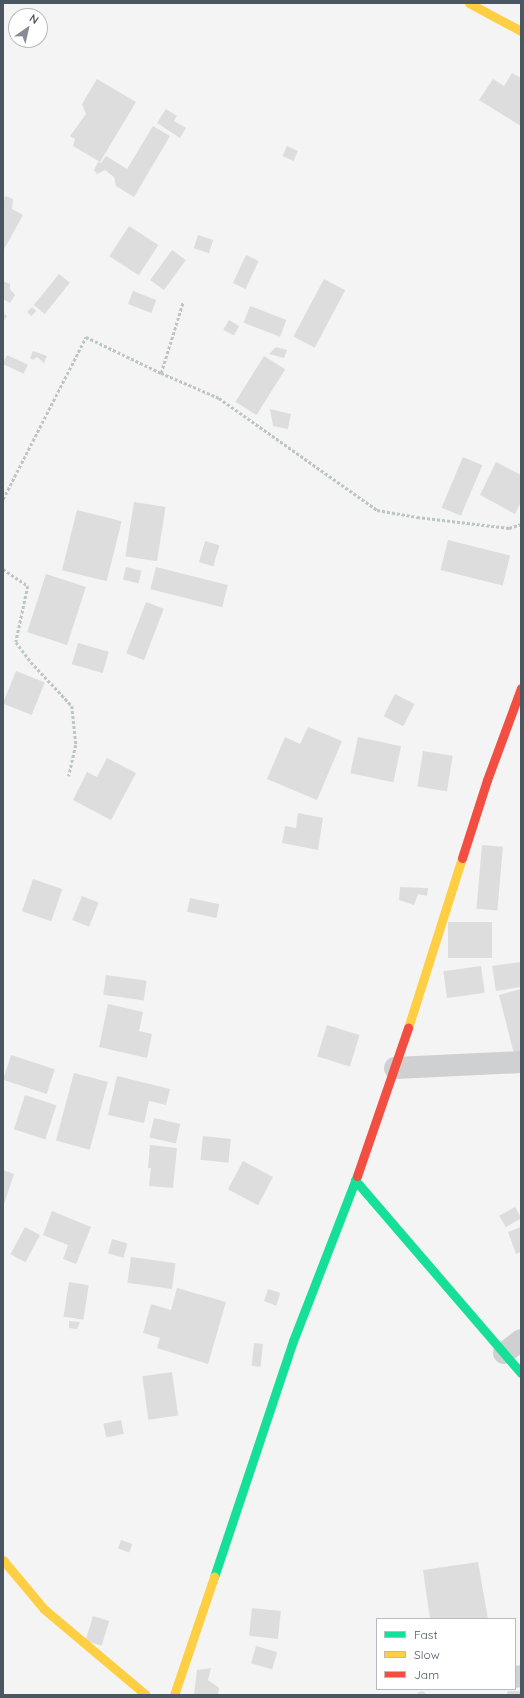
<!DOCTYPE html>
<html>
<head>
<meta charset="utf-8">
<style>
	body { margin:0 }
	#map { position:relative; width:524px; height:1698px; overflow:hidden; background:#f4f4f4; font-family:Quicksand,sans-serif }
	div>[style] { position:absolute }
	.building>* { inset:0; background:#ddddde; transform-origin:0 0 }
	.path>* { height:2.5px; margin-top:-1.25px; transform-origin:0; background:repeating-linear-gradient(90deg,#bcc7c4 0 3px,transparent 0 5px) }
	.street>* { height:22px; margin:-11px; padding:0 11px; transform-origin:11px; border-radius:11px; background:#ced0d2 }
	.fast>* { height:9px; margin:-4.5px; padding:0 4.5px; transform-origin:4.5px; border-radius:4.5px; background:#16e098 }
	.slow>* { height:9px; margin:-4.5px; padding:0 4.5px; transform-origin:4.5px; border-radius:4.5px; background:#ffcf43 }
	.jam>* { height:9px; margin:-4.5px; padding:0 4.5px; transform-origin:4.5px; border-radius:4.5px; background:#f24e42 }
	span { translate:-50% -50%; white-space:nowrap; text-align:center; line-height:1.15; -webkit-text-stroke:3px #fff; paint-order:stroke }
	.frame { position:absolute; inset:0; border:4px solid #4a5661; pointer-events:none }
	.legend { position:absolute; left:376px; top:1618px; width:140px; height:72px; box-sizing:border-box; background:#fff; border:1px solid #b7bbc0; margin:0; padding:5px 7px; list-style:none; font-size:12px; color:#4a5661 }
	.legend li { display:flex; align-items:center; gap:8px; height:20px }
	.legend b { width:20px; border:1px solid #b7bbc0 }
	.north { position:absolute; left:8px; top:8px; width:40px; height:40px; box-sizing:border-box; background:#fff; border:1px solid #b7bbc0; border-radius:50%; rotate:34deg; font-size:11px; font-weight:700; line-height:16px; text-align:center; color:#4a5661 }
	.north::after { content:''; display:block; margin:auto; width:14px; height:18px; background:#868d94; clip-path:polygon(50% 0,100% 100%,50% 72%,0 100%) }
</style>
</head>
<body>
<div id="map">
	<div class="building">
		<i style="clip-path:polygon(512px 73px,521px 78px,521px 126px,479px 100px,493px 79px,504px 86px)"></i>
		<i style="clip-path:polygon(97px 79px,136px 102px,100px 162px,73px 146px,75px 139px,70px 136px,86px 114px,82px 104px)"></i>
		<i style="clip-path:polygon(166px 109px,177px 116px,174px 121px,186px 128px,180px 138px,157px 123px)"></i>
		<i style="clip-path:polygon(153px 126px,170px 136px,134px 197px,116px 186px,114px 177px,105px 170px,97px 174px,94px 170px,98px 162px,101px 163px,106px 156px,127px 169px)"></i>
		<i style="left:287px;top:146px;width:12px;height:11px;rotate:24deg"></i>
		<i style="clip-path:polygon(5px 196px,13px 199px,12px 209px,23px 215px,3px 251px,3px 200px,4px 201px)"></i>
		<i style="left:129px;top:226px;width:35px;height:36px;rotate:33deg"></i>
		<i style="left:198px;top:235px;width:16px;height:14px;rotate:18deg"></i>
		<i style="left:172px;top:250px;width:17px;height:37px;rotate:36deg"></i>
		<i style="left:246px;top:255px;width:14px;height:31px;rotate:25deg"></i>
		<i style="left:59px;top:274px;width:14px;height:40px;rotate:39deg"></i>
		<i style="left:324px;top:279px;width:24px;height:65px;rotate:28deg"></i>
		<i style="clip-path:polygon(3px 281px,10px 284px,10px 289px,15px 295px,10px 303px,3px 299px)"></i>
		<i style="left:133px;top:291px;width:25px;height:14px;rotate:21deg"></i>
		<i style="left:250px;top:306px;width:39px;height:18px;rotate:21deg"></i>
		<i style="left:32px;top:307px;width:6px;height:7px;rotate:45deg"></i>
		<i style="clip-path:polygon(3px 313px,7px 316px,3px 322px)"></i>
		<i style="left:229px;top:320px;width:12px;height:11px;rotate:31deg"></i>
		<i style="clip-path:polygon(276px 347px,287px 350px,284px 358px,269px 354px)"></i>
		<i style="clip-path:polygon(33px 351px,47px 356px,44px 363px,37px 357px,33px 360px,30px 358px)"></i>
		<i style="left:7px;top:355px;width:23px;height:10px;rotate:25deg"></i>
		<i style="left:264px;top:356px;width:25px;height:54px;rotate:32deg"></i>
		<i style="clip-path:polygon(270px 409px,291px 414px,288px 429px,273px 426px)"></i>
		<i style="left:463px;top:457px;width:21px;height:55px;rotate:23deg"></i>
		<i style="clip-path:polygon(496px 462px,521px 475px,521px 502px,515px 514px,480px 495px)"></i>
		<i style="left:134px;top:502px;width:32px;height:55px;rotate:9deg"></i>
		<i style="left:77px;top:510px;width:46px;height:62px;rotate:14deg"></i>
		<i style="left:448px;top:540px;width:64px;height:31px;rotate:14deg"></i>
		<i style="left:205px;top:541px;width:15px;height:22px;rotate:16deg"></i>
		<i style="left:126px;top:567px;width:16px;height:13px;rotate:14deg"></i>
		<i style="left:156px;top:567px;width:74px;height:23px;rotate:14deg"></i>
		<i style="left:46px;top:574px;width:42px;height:61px;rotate:18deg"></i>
		<i style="left:146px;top:602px;width:19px;height:55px;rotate:21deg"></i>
		<i style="left:78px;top:643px;width:32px;height:22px;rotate:16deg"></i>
		<i style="left:16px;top:671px;width:31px;height:35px;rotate:22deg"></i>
		<i style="left:395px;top:694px;width:22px;height:25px;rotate:27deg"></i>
		<i style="clip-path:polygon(308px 727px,342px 741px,317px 800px,267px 779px,285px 737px,300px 744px)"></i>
		<i style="left:358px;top:737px;width:44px;height:37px;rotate:12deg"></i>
		<i style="left:423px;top:751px;width:30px;height:36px;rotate:9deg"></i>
		<i style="clip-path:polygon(107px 758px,136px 773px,111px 820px,73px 800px,87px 772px,97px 777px)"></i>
		<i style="clip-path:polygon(298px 813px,323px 818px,318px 850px,282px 843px,285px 826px,296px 828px)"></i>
		<i style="left:482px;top:845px;width:21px;height:64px;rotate:5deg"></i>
		<i style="left:33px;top:879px;width:31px;height:34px;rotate:19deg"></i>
		<i style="clip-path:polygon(400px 887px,428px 888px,427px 896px,418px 894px,414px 905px,399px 900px)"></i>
		<i style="left:82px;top:896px;width:18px;height:26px;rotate:22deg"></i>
		<i style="left:190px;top:898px;width:30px;height:14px;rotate:12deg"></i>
		<i style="left:448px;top:922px;width:44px;height:36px"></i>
		<i style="clip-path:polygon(521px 962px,521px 987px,496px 991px,492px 966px)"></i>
		<i style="left:481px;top:966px;width:27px;height:38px;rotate:82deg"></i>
		<i style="left:106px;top:975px;width:41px;height:20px;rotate:8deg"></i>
		<i style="clip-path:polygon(521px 989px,521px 1057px,515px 1058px,499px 995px)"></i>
		<i style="clip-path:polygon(108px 1004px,143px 1012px,139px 1031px,152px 1034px,147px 1058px,99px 1047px)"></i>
		<i style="left:327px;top:1025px;width:34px;height:33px;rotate:17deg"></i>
		<i style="left:11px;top:1055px;width:46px;height:26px;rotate:18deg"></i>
		<i style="left:74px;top:1073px;width:35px;height:70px;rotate:15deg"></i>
		<i style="clip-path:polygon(117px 1076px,170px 1089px,166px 1105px,149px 1101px,144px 1123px,108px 1115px)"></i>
		<i style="left:25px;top:1095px;width:33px;height:36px;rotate:18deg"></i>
		<i style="left:154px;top:1118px;width:27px;height:20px;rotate:13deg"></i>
		<i style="left:203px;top:1136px;width:28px;height:24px;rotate:6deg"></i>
		<i style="clip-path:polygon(150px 1145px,177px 1148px,173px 1188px,149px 1186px,151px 1168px,148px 1168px)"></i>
		<i style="left:243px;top:1161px;width:34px;height:32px;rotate:28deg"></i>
		<i style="clip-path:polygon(3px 1170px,14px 1174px,3px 1207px)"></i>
		<i style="left:515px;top:1207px;width:13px;height:18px;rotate:61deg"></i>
		<i style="clip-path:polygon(52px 1211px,91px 1227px,76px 1264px,63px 1259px,68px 1245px,43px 1235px)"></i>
		<i style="left:25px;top:1227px;width:17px;height:31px;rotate:28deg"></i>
		<i style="clip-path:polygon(521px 1227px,521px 1252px,516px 1254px,508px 1232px)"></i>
		<i style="left:112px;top:1239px;width:16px;height:15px;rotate:15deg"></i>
		<i style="left:131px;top:1257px;width:45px;height:26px;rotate:8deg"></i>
		<i style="left:69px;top:1282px;width:20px;height:35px;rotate:9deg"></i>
		<i style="clip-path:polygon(177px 1288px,226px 1302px,208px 1364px,157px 1348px,160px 1338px,143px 1333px,151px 1304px,171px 1310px)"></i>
		<i style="left:268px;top:1289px;width:13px;height:13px;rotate:18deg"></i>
		<i style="clip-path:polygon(69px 1321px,80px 1322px,77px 1329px,69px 1328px)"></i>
		<i style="left:254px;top:1343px;width:9px;height:23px;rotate:6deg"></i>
		<i style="left:172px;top:1372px;width:44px;height:30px;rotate:82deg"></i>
		<i style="left:121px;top:1420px;width:14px;height:18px;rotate:78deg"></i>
		<i style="left:121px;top:1540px;width:12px;height:9px;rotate:20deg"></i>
		<i style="clip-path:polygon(478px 1562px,488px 1619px,430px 1619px,423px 1570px)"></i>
		<i style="left:252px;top:1608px;width:29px;height:28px;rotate:6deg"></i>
		<i style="left:93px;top:1616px;width:17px;height:26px;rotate:17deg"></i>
		<i style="left:256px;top:1646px;width:22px;height:18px;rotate:16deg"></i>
		<i style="clip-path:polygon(211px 1668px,208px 1680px,219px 1688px,218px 1695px,194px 1695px,197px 1670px)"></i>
		<i style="clip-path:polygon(423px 1691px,427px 1695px,416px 1695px,419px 1692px)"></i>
		<i style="left:507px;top:1691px;width:14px;height:4px"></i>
	</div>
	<div class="path">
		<i style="left:161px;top:373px;width:63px;rotate:23.3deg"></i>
		<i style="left:219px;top:398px;width:194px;rotate:35.3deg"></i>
		<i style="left:377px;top:510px;width:41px;rotate:9.9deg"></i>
		<i style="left:417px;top:517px;width:93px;rotate:6.8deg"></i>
		<i style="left:509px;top:528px;width:13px;rotate:-18deg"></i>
		<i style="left:3px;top:499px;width:182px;rotate:-62.9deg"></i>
		<i style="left:86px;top:337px;width:83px;rotate:25.6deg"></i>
		<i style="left:161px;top:373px;width:74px;rotate:-72.8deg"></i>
		<i style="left:3px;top:569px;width:30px;rotate:34deg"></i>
		<i style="left:28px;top:586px;width:57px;rotate:102.1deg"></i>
		<i style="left:16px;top:642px;width:25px;rotate:53deg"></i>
		<i style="left:31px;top:662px;width:60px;rotate:47deg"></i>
		<i style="left:72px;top:706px;width:39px;rotate:84deg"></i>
		<i style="left:76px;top:745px;width:32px;rotate:103deg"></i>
	</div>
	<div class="street">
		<i style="left:395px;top:1068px;width:126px;rotate:-2.7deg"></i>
		<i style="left:504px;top:1353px;width:21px;rotate:-37deg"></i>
		<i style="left:515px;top:1677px;width:6px;rotate:-9deg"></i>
	</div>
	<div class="fast">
		<i style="left:355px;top:1180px;width:255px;rotate:49.3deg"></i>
		<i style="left:214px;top:1577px;width:249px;rotate:-71.5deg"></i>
		<i style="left:293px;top:1341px;width:177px;rotate:-68.8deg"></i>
	</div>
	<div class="slow">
		<i style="left:469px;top:3px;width:59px;rotate:28.3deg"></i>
		<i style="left:408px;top:1028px;width:178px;rotate:-72.4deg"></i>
		<i style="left:3px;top:1560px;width:64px;rotate:50.1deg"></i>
		<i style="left:44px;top:1609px;width:133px;rotate:40.1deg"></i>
		<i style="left:174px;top:1695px;width:125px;rotate:-71.3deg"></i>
	</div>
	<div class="jam">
		<i style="left:462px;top:858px;width:82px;rotate:-72.2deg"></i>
		<i style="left:487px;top:780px;width:98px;rotate:-69.7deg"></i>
		<i style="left:357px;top:1176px;width:157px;rotate:-71deg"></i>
	</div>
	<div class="frame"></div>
	<ul class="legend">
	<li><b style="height:5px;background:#16e098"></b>Fast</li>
	<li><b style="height:5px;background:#ffcf43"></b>Slow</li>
	<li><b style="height:5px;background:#f24e42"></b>Jam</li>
	</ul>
	<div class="north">N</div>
</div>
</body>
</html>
